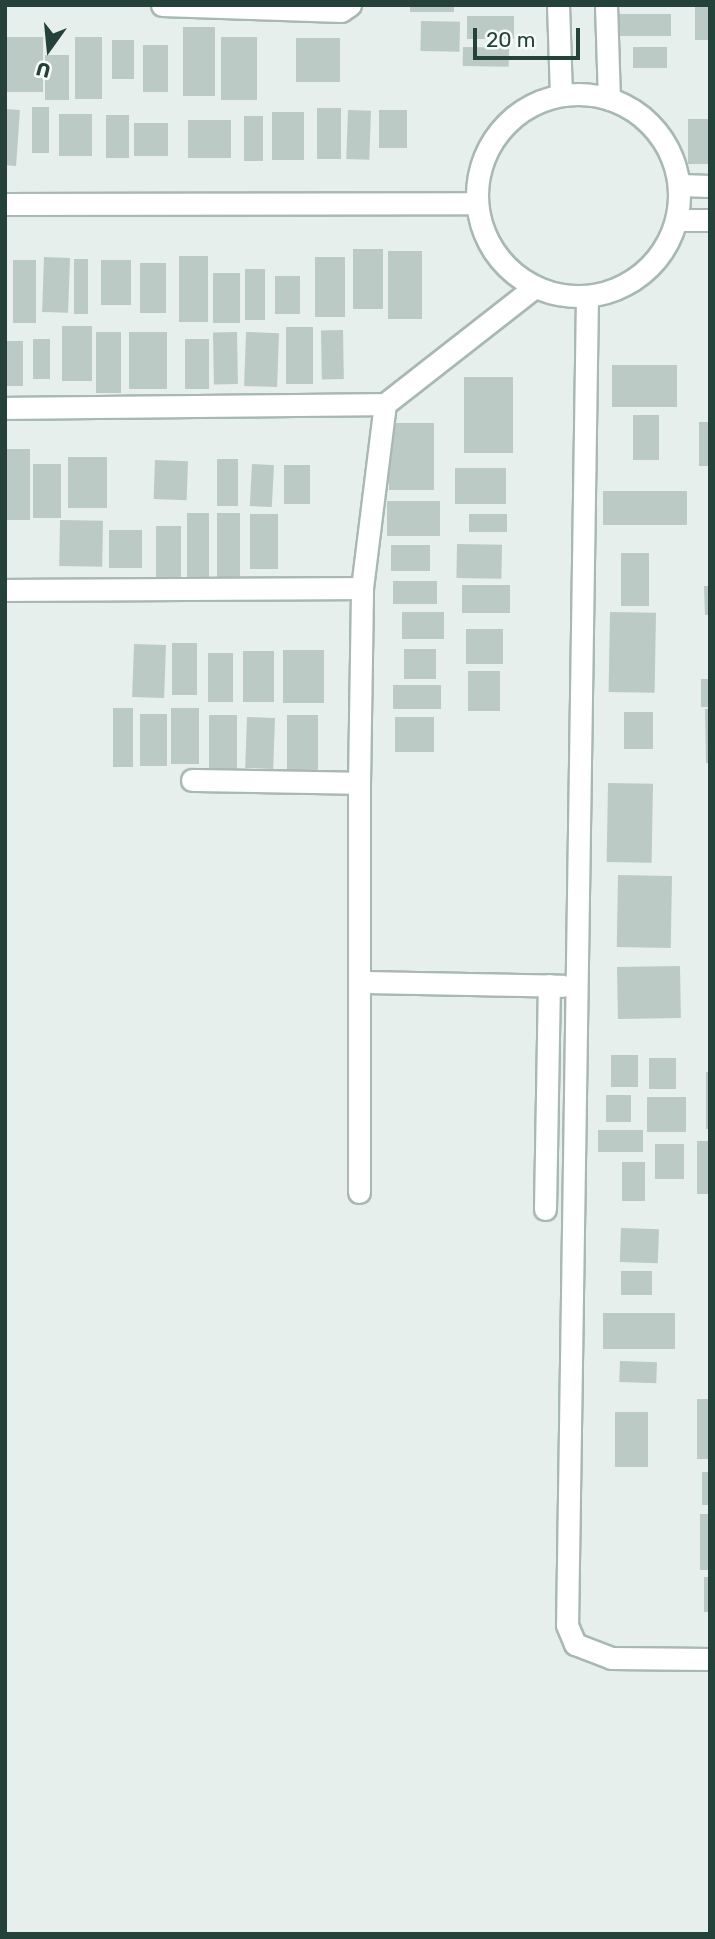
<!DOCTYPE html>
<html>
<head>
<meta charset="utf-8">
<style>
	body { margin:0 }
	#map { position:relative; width:715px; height:1939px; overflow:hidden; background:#e6efeb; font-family:Rubik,sans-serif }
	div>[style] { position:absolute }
	.building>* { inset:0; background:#bbcac4; transform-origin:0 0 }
	.roads { filter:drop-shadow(2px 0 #a8b8b2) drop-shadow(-2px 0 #a8b8b2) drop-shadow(0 2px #a8b8b2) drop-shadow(0 -2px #a8b8b2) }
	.street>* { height:21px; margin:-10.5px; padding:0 10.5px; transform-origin:10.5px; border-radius:10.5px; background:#fff }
	.street>.ring { margin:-10.5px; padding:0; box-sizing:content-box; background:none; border:21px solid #fff; border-radius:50% }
	span { translate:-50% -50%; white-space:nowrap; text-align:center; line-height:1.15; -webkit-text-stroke:5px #f7fbf9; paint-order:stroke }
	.frame { position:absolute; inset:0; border:7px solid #24423a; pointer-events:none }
	.north { position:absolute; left:14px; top:14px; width:70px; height:70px; -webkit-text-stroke:5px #f7fbf9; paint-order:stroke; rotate:195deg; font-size:19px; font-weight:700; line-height:28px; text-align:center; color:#24423a }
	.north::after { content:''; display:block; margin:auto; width:24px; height:32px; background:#24423a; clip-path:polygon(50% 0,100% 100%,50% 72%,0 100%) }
	.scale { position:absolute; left:473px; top:28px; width:107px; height:32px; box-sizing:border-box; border:4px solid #24423a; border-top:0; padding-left:9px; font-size:21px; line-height:24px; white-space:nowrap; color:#24423a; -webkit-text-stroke:5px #f7fbf9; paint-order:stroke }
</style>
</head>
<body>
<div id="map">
	<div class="building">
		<i style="left:410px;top:5px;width:44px;height:7px"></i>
		<i style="left:695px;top:5px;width:15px;height:35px"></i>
		<i style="left:618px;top:14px;width:53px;height:22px"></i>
		<i style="left:467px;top:16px;width:47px;height:23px"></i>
		<i style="left:421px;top:21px;width:39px;height:30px;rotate:1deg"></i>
		<i style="left:183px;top:27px;width:32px;height:69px"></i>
		<i style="left:5px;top:37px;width:38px;height:55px"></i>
		<i style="left:75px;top:37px;width:27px;height:62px"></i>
		<i style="left:221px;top:37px;width:36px;height:63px"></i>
		<i style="left:296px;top:38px;width:44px;height:44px"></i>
		<i style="left:112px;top:40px;width:22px;height:39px"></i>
		<i style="left:143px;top:45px;width:25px;height:47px"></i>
		<i style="left:463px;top:47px;width:46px;height:19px;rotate:1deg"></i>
		<i style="left:633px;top:47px;width:34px;height:21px"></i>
		<i style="left:45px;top:55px;width:24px;height:45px"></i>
		<i style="left:32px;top:107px;width:17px;height:46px"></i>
		<i style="left:341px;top:108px;width:51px;height:24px;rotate:90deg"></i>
		<i style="left:5px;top:109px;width:15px;height:56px;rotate:4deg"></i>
		<i style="left:348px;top:110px;width:23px;height:49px;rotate:2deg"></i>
		<i style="left:379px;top:110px;width:28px;height:38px"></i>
		<i style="left:272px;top:112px;width:32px;height:48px"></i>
		<i style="left:59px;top:114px;width:33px;height:42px"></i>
		<i style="left:106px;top:115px;width:23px;height:43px"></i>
		<i style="left:244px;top:116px;width:19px;height:45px"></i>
		<i style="left:688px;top:119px;width:22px;height:45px"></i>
		<i style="left:231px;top:120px;width:38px;height:43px;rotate:90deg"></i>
		<i style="left:134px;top:123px;width:34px;height:33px"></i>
		<i style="left:353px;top:249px;width:30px;height:60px"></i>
		<i style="left:388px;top:251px;width:34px;height:68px"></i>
		<i style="left:179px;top:256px;width:29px;height:66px"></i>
		<i style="left:44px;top:257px;width:26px;height:55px;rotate:2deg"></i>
		<i style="left:315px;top:257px;width:30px;height:60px"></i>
		<i style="left:74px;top:259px;width:14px;height:55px"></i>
		<i style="left:13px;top:260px;width:23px;height:63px"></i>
		<i style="left:101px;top:260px;width:30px;height:45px"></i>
		<i style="left:166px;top:263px;width:50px;height:26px;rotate:90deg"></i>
		<i style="left:245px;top:269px;width:20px;height:51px"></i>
		<i style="left:213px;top:273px;width:27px;height:50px"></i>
		<i style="left:275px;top:276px;width:25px;height:38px"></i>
		<i style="left:62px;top:326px;width:30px;height:55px"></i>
		<i style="left:286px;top:327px;width:27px;height:57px"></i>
		<i style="left:343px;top:330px;width:49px;height:22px;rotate:89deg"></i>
		<i style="left:96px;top:332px;width:25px;height:61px"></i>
		<i style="left:129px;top:332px;width:38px;height:57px"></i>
		<i style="left:237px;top:332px;width:52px;height:24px;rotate:89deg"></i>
		<i style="left:246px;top:332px;width:33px;height:54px;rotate:2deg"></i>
		<i style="left:33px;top:339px;width:17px;height:40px"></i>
		<i style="left:185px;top:339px;width:24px;height:50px"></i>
		<i style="left:6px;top:341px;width:17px;height:45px"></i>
		<i style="left:612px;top:365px;width:65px;height:42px"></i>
		<i style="left:464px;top:377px;width:49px;height:76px"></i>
		<i style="left:633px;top:415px;width:26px;height:45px"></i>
		<i style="left:699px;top:422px;width:11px;height:44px"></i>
		<i style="left:389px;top:423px;width:45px;height:67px"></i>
		<i style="left:5px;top:449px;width:25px;height:71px"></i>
		<i style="left:68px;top:457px;width:39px;height:51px"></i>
		<i style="left:217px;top:459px;width:21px;height:47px"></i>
		<i style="left:155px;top:460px;width:33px;height:39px;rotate:2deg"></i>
		<i style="left:33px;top:464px;width:28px;height:54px"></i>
		<i style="left:252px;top:464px;width:22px;height:42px;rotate:3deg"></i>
		<i style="left:284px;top:465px;width:26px;height:39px"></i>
		<i style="left:455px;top:468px;width:51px;height:36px"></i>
		<i style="left:603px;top:491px;width:84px;height:34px"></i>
		<i style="left:387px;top:501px;width:53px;height:35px"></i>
		<i style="left:187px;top:513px;width:22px;height:67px"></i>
		<i style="left:217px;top:513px;width:23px;height:64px"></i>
		<i style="left:250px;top:514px;width:28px;height:55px"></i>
		<i style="left:469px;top:514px;width:38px;height:18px"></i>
		<i style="left:60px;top:520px;width:43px;height:46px;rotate:1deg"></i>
		<i style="left:156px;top:526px;width:25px;height:55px"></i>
		<i style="left:109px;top:530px;width:33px;height:38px"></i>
		<i style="left:457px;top:544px;width:45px;height:34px;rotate:1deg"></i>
		<i style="left:391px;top:545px;width:39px;height:26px"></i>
		<i style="left:621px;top:553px;width:28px;height:53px"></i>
		<i style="left:393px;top:581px;width:44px;height:23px"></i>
		<i style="left:462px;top:585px;width:48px;height:28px"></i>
		<i style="clip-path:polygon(704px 586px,710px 586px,710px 615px,705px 615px)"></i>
		<i style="left:402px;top:612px;width:42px;height:27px"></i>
		<i style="left:610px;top:612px;width:46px;height:80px;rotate:1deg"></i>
		<i style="left:466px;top:629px;width:37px;height:35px"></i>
		<i style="left:172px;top:643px;width:25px;height:52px"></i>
		<i style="left:134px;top:644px;width:32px;height:53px;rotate:2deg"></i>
		<i style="left:404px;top:649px;width:32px;height:30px"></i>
		<i style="left:283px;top:650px;width:41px;height:53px"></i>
		<i style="left:243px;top:651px;width:31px;height:51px"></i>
		<i style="left:208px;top:653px;width:25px;height:49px"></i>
		<i style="left:468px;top:671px;width:32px;height:40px"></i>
		<i style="left:701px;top:679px;width:9px;height:28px"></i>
		<i style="left:393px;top:685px;width:48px;height:24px"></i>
		<i style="left:133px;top:708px;width:59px;height:20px;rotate:90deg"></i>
		<i style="left:199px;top:708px;width:56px;height:28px;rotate:90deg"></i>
		<i style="clip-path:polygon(705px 709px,710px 709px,710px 763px,706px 763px)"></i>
		<i style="left:653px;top:712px;width:37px;height:29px;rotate:90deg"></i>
		<i style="left:140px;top:714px;width:27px;height:52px"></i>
		<i style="left:209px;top:715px;width:28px;height:60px"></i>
		<i style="left:287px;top:715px;width:31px;height:65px"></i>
		<i style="left:247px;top:717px;width:28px;height:51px;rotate:2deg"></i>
		<i style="left:395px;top:717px;width:39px;height:35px"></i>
		<i style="left:608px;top:783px;width:45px;height:79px;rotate:1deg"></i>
		<i style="left:672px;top:876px;width:72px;height:54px;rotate:91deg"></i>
		<i style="left:680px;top:966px;width:52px;height:63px;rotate:89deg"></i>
		<i style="left:611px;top:1055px;width:27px;height:32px"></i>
		<i style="left:649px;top:1058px;width:27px;height:31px"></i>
		<i style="left:706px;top:1072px;width:4px;height:57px"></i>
		<i style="left:606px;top:1095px;width:25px;height:27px"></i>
		<i style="left:647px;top:1097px;width:39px;height:35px"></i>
		<i style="left:598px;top:1130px;width:45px;height:22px"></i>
		<i style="left:697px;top:1141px;width:13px;height:53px"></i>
		<i style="left:655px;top:1144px;width:29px;height:35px"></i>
		<i style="left:622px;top:1162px;width:23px;height:39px"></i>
		<i style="left:621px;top:1228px;width:38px;height:34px;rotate:2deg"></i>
		<i style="left:621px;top:1271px;width:31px;height:24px"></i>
		<i style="left:603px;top:1313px;width:72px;height:36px"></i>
		<i style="left:620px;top:1361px;width:37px;height:21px;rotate:2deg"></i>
		<i style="left:697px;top:1399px;width:13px;height:60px"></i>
		<i style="left:615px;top:1412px;width:33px;height:55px"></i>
		<i style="left:702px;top:1472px;width:8px;height:33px"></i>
		<i style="left:700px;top:1514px;width:10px;height:56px"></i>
		<i style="left:704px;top:1577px;width:6px;height:35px"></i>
	</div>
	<div class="roads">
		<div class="street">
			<i style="left:162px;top:5px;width:179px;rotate:1.9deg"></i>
			<i style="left:341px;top:11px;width:11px;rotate:-34deg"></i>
			<i style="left:558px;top:5px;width:90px;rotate:88.1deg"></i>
			<i style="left:606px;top:5px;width:94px;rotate:88.2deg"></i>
			<i class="ring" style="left:477px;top:94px;width:181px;height:181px"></i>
			<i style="left:680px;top:185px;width:30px;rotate:2deg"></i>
			<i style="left:5px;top:204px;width:472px;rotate:-0.1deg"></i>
			<i style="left:677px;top:220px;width:33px"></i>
			<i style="left:587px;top:296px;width:1329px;rotate:90.86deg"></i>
			<i style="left:567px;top:1625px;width:21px;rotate:67deg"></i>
			<i style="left:575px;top:1644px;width:39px;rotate:21deg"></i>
			<i style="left:611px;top:1658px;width:99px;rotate:0.6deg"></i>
			<i style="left:5px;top:408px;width:380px;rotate:-0.6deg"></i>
			<i style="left:385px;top:404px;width:190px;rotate:-38deg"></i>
			<i style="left:5px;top:590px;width:357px;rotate:-0.3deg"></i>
			<i style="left:192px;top:780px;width:167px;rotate:1deg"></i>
			<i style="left:359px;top:783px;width:195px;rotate:-89.1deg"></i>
			<i style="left:362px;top:588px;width:185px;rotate:-82.9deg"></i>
			<i style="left:359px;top:783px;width:409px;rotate:90deg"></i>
			<i style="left:362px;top:982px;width:201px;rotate:1.1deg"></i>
			<i style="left:545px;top:1209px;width:224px;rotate:-89deg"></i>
		</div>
	</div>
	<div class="frame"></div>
	<div class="north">U</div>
	<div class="scale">20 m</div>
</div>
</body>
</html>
